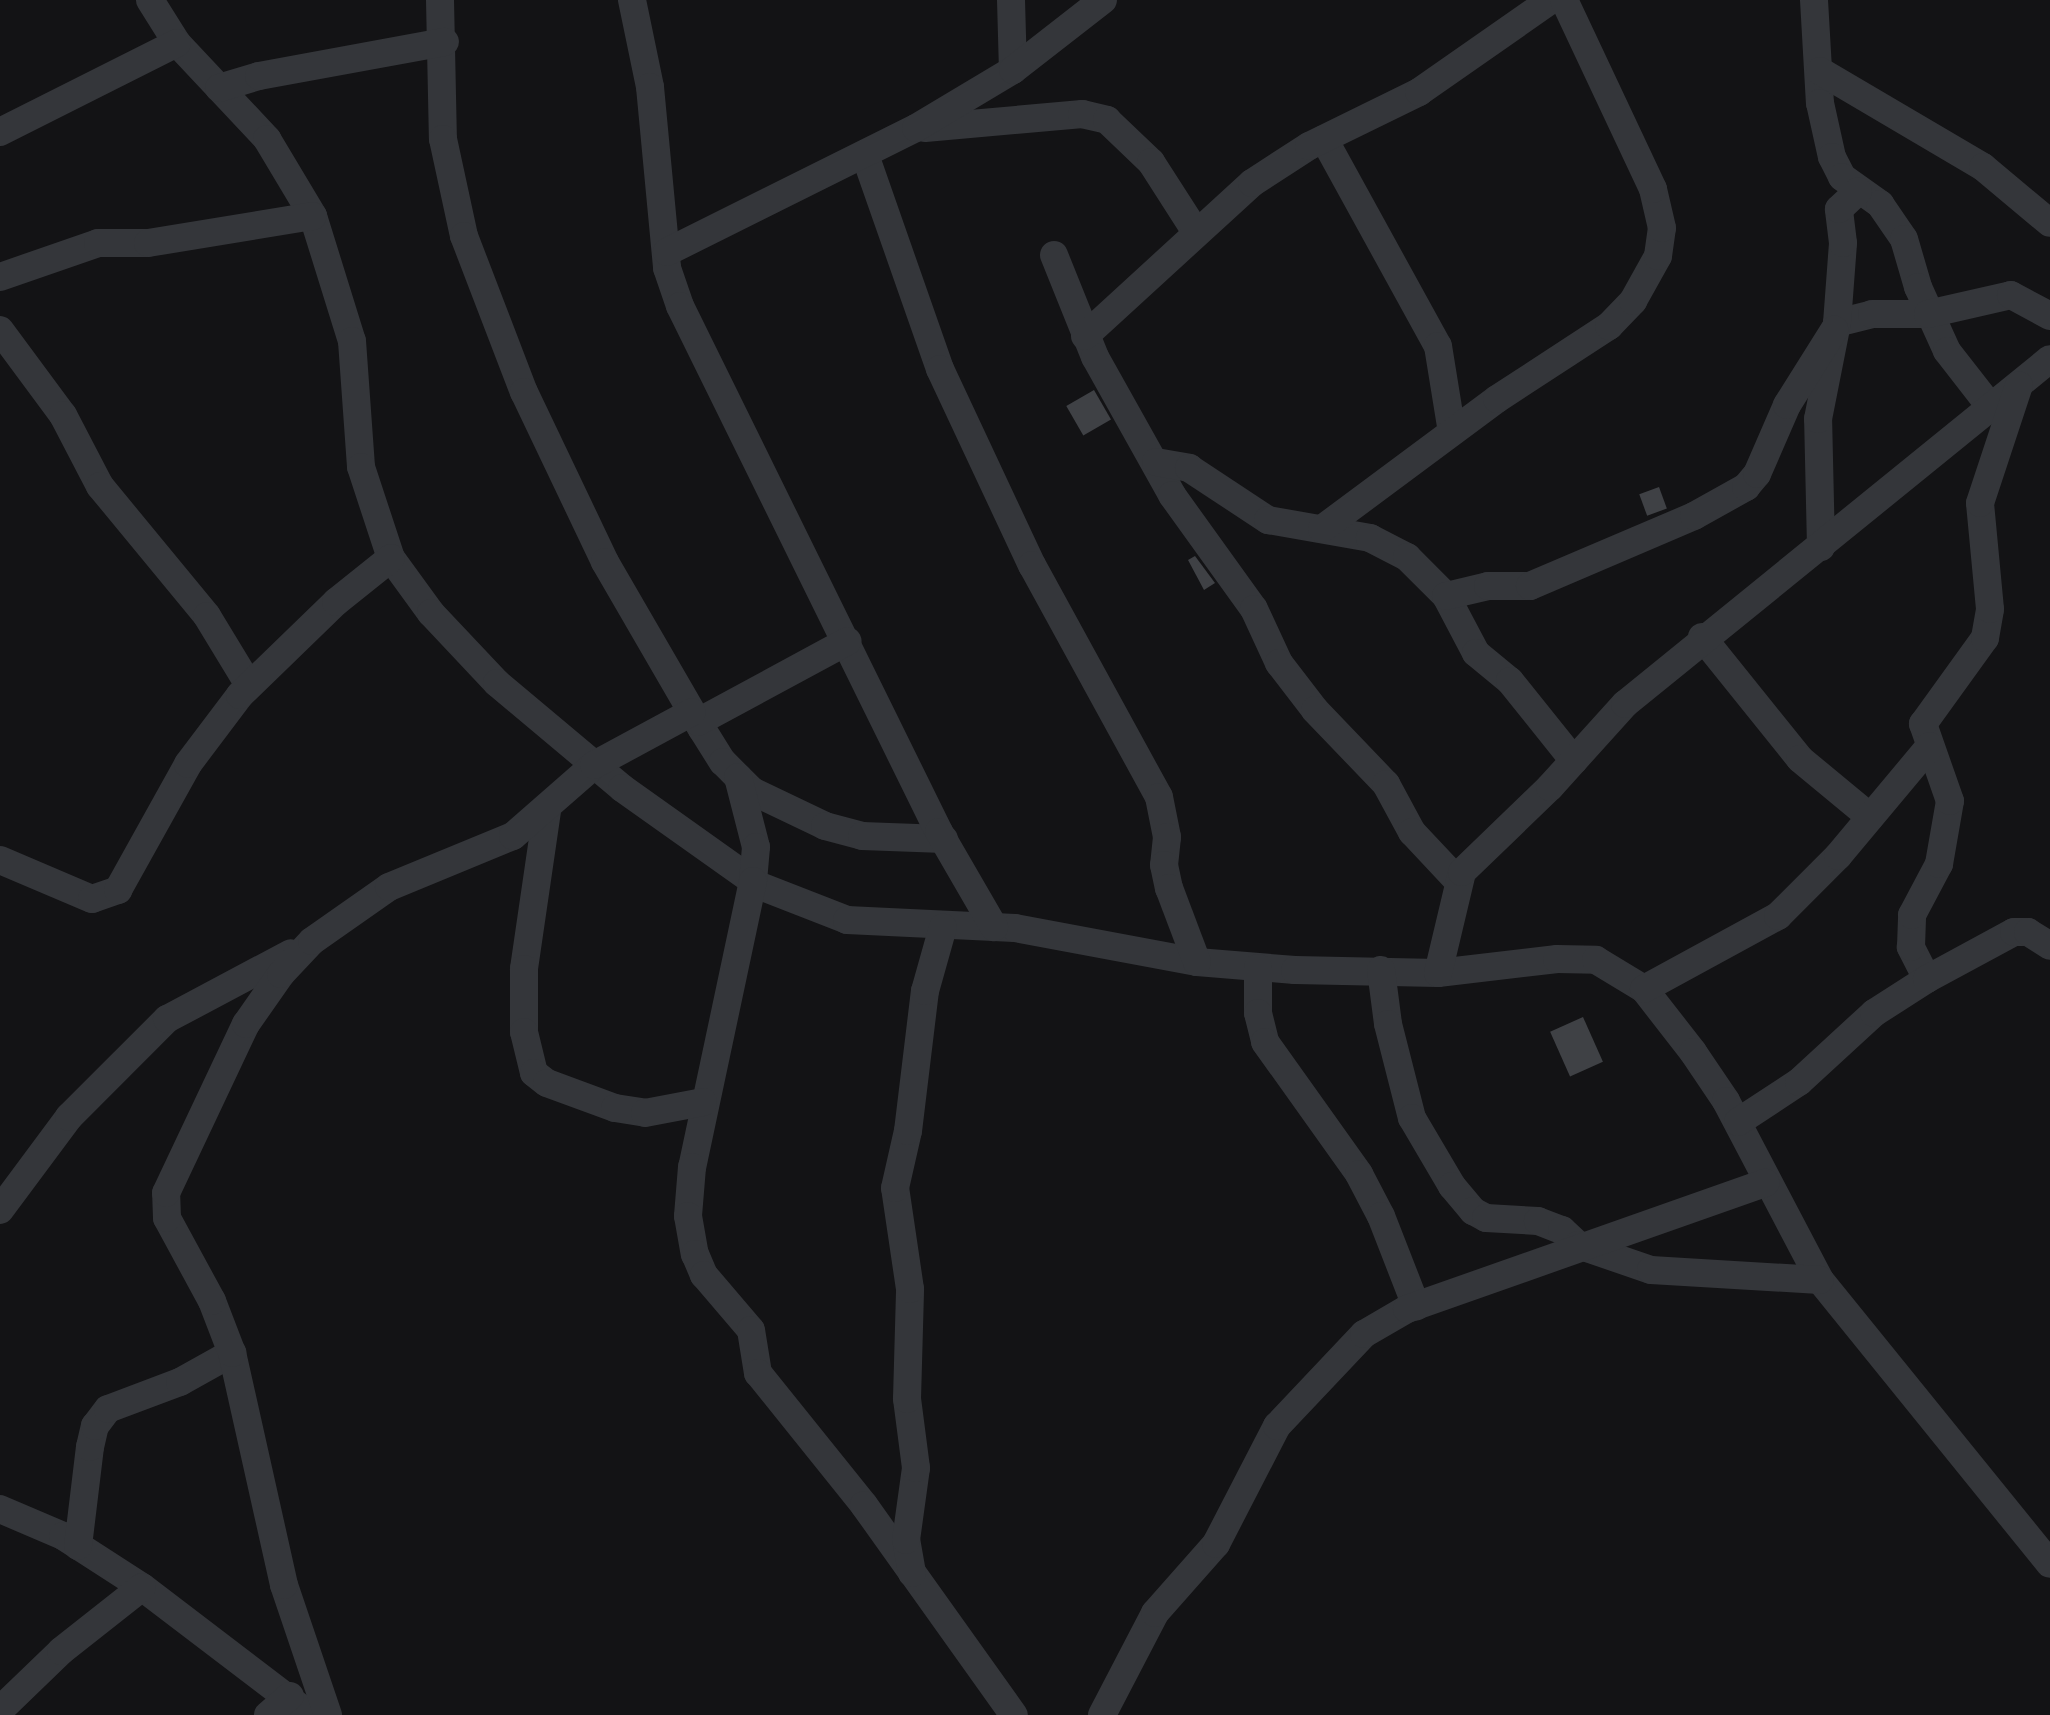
<!DOCTYPE html>
<html>
<head>
<meta charset="utf-8">
<style>
	body { margin:0 }
	#map { position:relative; width:2050px; height:1715px; overflow:hidden; background:#131315; font-family:"Varela Round",sans-serif }
	div>[style] { position:absolute }
	.building>* { inset:0; background:#3f4145; transform-origin:0 0 }
	.minor>* { height:28px; margin:-14px; padding:0 14px; transform-origin:14px; border-radius:14px; background:#34363a }
	span { translate:-50% -50%; white-space:nowrap; text-align:center; line-height:1.15; -webkit-text-stroke:6px #0e0e10; paint-order:stroke }
</style>
</head>
<body>
<div id="map">
	<div class="building">
		<i style="left:1094px;top:390px;width:34px;height:32px;rotate:60deg"></i>
		<i style="left:1659px;top:487px;width:23px;height:21px;rotate:70deg"></i>
		<i style="clip-path:polygon(1195px 556px,1215px 583px,1204px 590px,1188px 560px)"></i>
		<i style="left:1583px;top:1017px;width:49px;height:36px;rotate:66deg"></i>
	</div>
	<div class="minor">
		<i style="left:150px;top:0;width:51px;rotate:57.9deg"></i>
		<i style="left:177px;top:43px;width:132px;rotate:46.8deg"></i>
		<i style="left:267px;top:139px;width:90px;rotate:59.1deg"></i>
		<i style="left:313px;top:216px;width:131px;rotate:72.7deg"></i>
		<i style="left:352px;top:341px;width:126px;rotate:85.9deg"></i>
		<i style="left:361px;top:467px;width:96px;rotate:71.8deg"></i>
		<i style="left:391px;top:558px;width:68px;rotate:54deg"></i>
		<i style="left:431px;top:613px;width:96px;rotate:46.7deg"></i>
		<i style="left:497px;top:683px;width:163px;rotate:40deg"></i>
		<i style="left:622px;top:788px;width:169px;rotate:35.4deg"></i>
		<i style="left:760px;top:886px;width:93px;rotate:21.3deg"></i>
		<i style="left:847px;top:920px;width:168px;rotate:2.7deg"></i>
		<i style="left:1015px;top:928px;width:185px;rotate:10.6deg"></i>
		<i style="left:1197px;top:962px;width:98px;rotate:4.7deg"></i>
		<i style="left:1295px;top:970px;width:143px;rotate:1.2deg"></i>
		<i style="left:1438px;top:973px;width:120px;rotate:-6.7deg"></i>
		<i style="left:1557px;top:959px;width:39px;rotate:1deg"></i>
		<i style="left:1596px;top:960px;width:56px;rotate:31.1deg"></i>
		<i style="left:1644px;top:989px;width:80px;rotate:52.1deg"></i>
		<i style="left:1693px;top:1052px;width:59px;rotate:56deg"></i>
		<i style="left:1726px;top:1101px;width:202px;rotate:62.3deg"></i>
		<i style="left:1820px;top:1280px;width:365px;rotate:51deg"></i>
		<i style="left:440px;top:0;width:139px;rotate:88.8deg"></i>
		<i style="left:443px;top:139px;width:99px;rotate:77.8deg"></i>
		<i style="left:464px;top:236px;width:167px;rotate:69deg"></i>
		<i style="left:524px;top:392px;width:188px;rotate:64.5deg"></i>
		<i style="left:605px;top:562px;width:193px;rotate:59.9deg"></i>
		<i style="left:702px;top:729px;width:39px;rotate:58deg"></i>
		<i style="left:723px;top:762px;width:41px;rotate:45deg"></i>
		<i style="left:752px;top:791px;width:81px;rotate:25.6deg"></i>
		<i style="left:825px;top:826px;width:38px;rotate:15deg"></i>
		<i style="left:862px;top:836px;width:82px;rotate:2.1deg"></i>
		<i style="left:632px;top:0;width:89px;rotate:78.3deg"></i>
		<i style="left:650px;top:87px;width:182px;rotate:84.6deg"></i>
		<i style="left:667px;top:268px;width:40px;rotate:71.1deg"></i>
		<i style="left:680px;top:306px;width:586px;rotate:63.78deg"></i>
		<i style="left:939px;top:832px;width:110px;rotate:59.9deg"></i>
		<i style="left:1011px;top:0;width:70px;rotate:88.4deg"></i>
		<i style="left:1814px;top:0;width:103px;rotate:86.7deg"></i>
		<i style="left:1820px;top:103px;width:55px;rotate:77.5deg"></i>
		<i style="left:1832px;top:157px;width:22px;rotate:63deg"></i>
		<i style="left:1842px;top:177px;width:47px;rotate:35.4deg"></i>
		<i style="left:1880px;top:204px;width:42px;rotate:55.6deg"></i>
		<i style="left:1904px;top:239px;width:50px;rotate:73.7deg"></i>
		<i style="left:1918px;top:287px;width:70px;rotate:65.6deg"></i>
		<i style="left:1947px;top:351px;width:68px;rotate:52.1deg"></i>
		<i style="left:1820px;top:71px;width:189px;rotate:30.5deg"></i>
		<i style="left:1983px;top:167px;width:87px;rotate:39.9deg"></i>
		<i style="left:219px;top:88px;width:42px;rotate:-16.7deg"></i>
		<i style="left:259px;top:76px;width:189px;rotate:-10.4deg"></i>
		<i style="left:925px;top:128px;width:158px;rotate:-5.1deg"></i>
		<i style="left:1082px;top:114px;width:26px;rotate:13deg"></i>
		<i style="left:1107px;top:120px;width:61px;rotate:43.7deg"></i>
		<i style="left:1151px;top:162px;width:83px;rotate:57.3deg"></i>
		<i style="left:0;top:132px;width:198px;rotate:-26.7deg"></i>
		<i style="left:1324px;top:139px;width:236px;rotate:61.2deg"></i>
		<i style="left:1438px;top:346px;width:87px;rotate:80.8deg"></i>
		<i style="left:865px;top:155px;width:227px;rotate:70.7deg"></i>
		<i style="left:940px;top:369px;width:217px;rotate:64.9deg"></i>
		<i style="left:1032px;top:565px;width:264px;rotate:61.3deg"></i>
		<i style="left:1159px;top:797px;width:41px;rotate:78.7deg"></i>
		<i style="left:1167px;top:837px;width:28px;rotate:96deg"></i>
		<i style="left:1164px;top:865px;width:24px;rotate:78deg"></i>
		<i style="left:1169px;top:888px;width:79px;rotate:69.3deg"></i>
		<i style="left:667px;top:252px;width:278px;rotate:-26.5deg"></i>
		<i style="left:916px;top:128px;width:113px;rotate:-30.9deg"></i>
		<i style="left:1013px;top:70px;width:114px;rotate:-37.9deg"></i>
		<i style="left:1054px;top:255px;width:110px;rotate:68.1deg"></i>
		<i style="left:1095px;top:357px;width:158px;rotate:60.8deg"></i>
		<i style="left:1172px;top:495px;width:140px;rotate:54.3deg"></i>
		<i style="left:1254px;top:609px;width:60px;rotate:65.2deg"></i>
		<i style="left:1279px;top:663px;width:59px;rotate:52.5deg"></i>
		<i style="left:1315px;top:710px;width:103px;rotate:46.2deg"></i>
		<i style="left:1386px;top:784px;width:55px;rotate:61.6deg"></i>
		<i style="left:1412px;top:832px;width:67px;rotate:46.8deg"></i>
		<i style="left:0;top:277px;width:104px;rotate:-19.1deg"></i>
		<i style="left:98px;top:243px;width:50px"></i>
		<i style="left:148px;top:243px;width:167px;rotate:-9.3deg"></i>
		<i style="left:1837px;top:323px;width:36px;rotate:-14deg"></i>
		<i style="left:1872px;top:314px;width:56px"></i>
		<i style="left:1928px;top:314px;width:85px;rotate:-12.9deg"></i>
		<i style="left:2011px;top:295px;width:44px;rotate:28.3deg"></i>
		<i style="left:0;top:330px;width:106px;rotate:53.5deg"></i>
		<i style="left:63px;top:415px;width:80px;rotate:62.5deg"></i>
		<i style="left:100px;top:486px;width:168px;rotate:50.5deg"></i>
		<i style="left:207px;top:616px;width:81px;rotate:58.7deg"></i>
		<i style="left:1085px;top:336px;width:226px;rotate:-42.5deg"></i>
		<i style="left:1252px;top:183px;width:68px;rotate:-33deg"></i>
		<i style="left:1309px;top:146px;width:123px;rotate:-26.1deg"></i>
		<i style="left:1419px;top:92px;width:161px;rotate:-34.9deg"></i>
		<i style="left:1156px;top:462px;width:34px;rotate:10deg"></i>
		<i style="left:1189px;top:468px;width:95px;rotate:33.4deg"></i>
		<i style="left:1268px;top:520px;width:104px;rotate:10deg"></i>
		<i style="left:1370px;top:538px;width:42px;rotate:27.2deg"></i>
		<i style="left:1407px;top:557px;width:55px;rotate:45deg"></i>
		<i style="left:1446px;top:596px;width:64px;rotate:62.2deg"></i>
		<i style="left:1476px;top:653px;width:44px;rotate:39.5deg"></i>
		<i style="left:1510px;top:681px;width:102px;rotate:51.3deg"></i>
		<i style="left:1322px;top:529px;width:218px;rotate:-36.6deg"></i>
		<i style="left:1497px;top:399px;width:134px;rotate:-33.1deg"></i>
		<i style="left:1609px;top:326px;width:35px;rotate:-46deg"></i>
		<i style="left:1633px;top:301px;width:51px;rotate:-60.9deg"></i>
		<i style="left:1658px;top:256px;width:28px;rotate:-82deg"></i>
		<i style="left:1662px;top:228px;width:40px;rotate:-103deg"></i>
		<i style="left:1653px;top:189px;width:209px;rotate:-115.2deg"></i>
		<i style="left:1821px;top:547px;width:128px;rotate:-91.3deg"></i>
		<i style="left:1818px;top:419px;width:98px;rotate:-78.8deg"></i>
		<i style="left:1837px;top:323px;width:80px;rotate:-85.7deg"></i>
		<i style="left:1843px;top:243px;width:34px;rotate:-97deg"></i>
		<i style="left:1839px;top:209px;width:26px;rotate:-43deg"></i>
		<i style="left:1446px;top:596px;width:43px;rotate:-13.4deg"></i>
		<i style="left:1488px;top:586px;width:42px"></i>
		<i style="left:1530px;top:586px;width:178px;rotate:-23.1deg"></i>
		<i style="left:1694px;top:516px;width:60px;rotate:-29.1deg"></i>
		<i style="left:1746px;top:487px;width:17px;rotate:-50deg"></i>
		<i style="left:1757px;top:474px;width:75px;rotate:-66.5deg"></i>
		<i style="left:1787px;top:405px;width:89px;rotate:-57.9deg"></i>
		<i style="left:1702px;top:637px;width:156px;rotate:51.2deg"></i>
		<i style="left:1800px;top:759px;width:91px;rotate:39.6deg"></i>
		<i style="left:698px;top:722px;width:170px;rotate:-28.4deg"></i>
		<i style="left:738px;top:777px;width:72px;rotate:75.6deg"></i>
		<i style="left:756px;top:847px;width:34px;rotate:95deg"></i>
		<i style="left:753px;top:881px;width:292px;rotate:102deg"></i>
		<i style="left:692px;top:1167px;width:49px;rotate:94.7deg"></i>
		<i style="left:688px;top:1216px;width:39px;rotate:80deg"></i>
		<i style="left:695px;top:1254px;width:23px;rotate:67deg"></i>
		<i style="left:704px;top:1275px;width:72px;rotate:49.5deg"></i>
		<i style="left:751px;top:1330px;width:44px;rotate:80.8deg"></i>
		<i style="left:758px;top:1373px;width:169px;rotate:51.2deg"></i>
		<i style="left:864px;top:1505px;width:258px;rotate:54.5deg"></i>
		<i style="left:547px;top:811px;width:160px;rotate:98.3deg"></i>
		<i style="left:524px;top:969px;width:63px;rotate:90deg"></i>
		<i style="left:524px;top:1032px;width:42px;rotate:76.3deg"></i>
		<i style="left:534px;top:1073px;width:16px;rotate:38deg"></i>
		<i style="left:547px;top:1083px;width:72px;rotate:20.2deg"></i>
		<i style="left:615px;top:1108px;width:30px;rotate:9deg"></i>
		<i style="left:645px;top:1113px;width:59px;rotate:-10.7deg"></i>
		<i style="left:0;top:860px;width:100px;rotate:23deg"></i>
		<i style="left:92px;top:899px;width:28px;rotate:-19deg"></i>
		<i style="left:118px;top:890px;width:144px;rotate:-60.9deg"></i>
		<i style="left:188px;top:764px;width:86px;rotate:-53deg"></i>
		<i style="left:240px;top:695px;width:134px;rotate:-44.1deg"></i>
		<i style="left:336px;top:602px;width:70px;rotate:-38.7deg"></i>
		<i style="left:1258px;top:968px;width:45px;rotate:90deg"></i>
		<i style="left:1258px;top:1013px;width:30px;rotate:76deg"></i>
		<i style="left:1265px;top:1042px;width:162px;rotate:54.5deg"></i>
		<i style="left:1359px;top:1174px;width:47px;rotate:62.4deg"></i>
		<i style="left:1381px;top:1216px;width:97px;rotate:68.7deg"></i>
		<i style="left:1381px;top:970px;width:54px;rotate:82.6deg"></i>
		<i style="left:1388px;top:1024px;width:97px;rotate:75.7deg"></i>
		<i style="left:1412px;top:1118px;width:79px;rotate:59.5deg"></i>
		<i style="left:1452px;top:1186px;width:33px;rotate:50deg"></i>
		<i style="left:1473px;top:1211px;width:15px;rotate:28deg"></i>
		<i style="left:1486px;top:1218px;width:52px;rotate:3.3deg"></i>
		<i style="left:1538px;top:1221px;width:26px;rotate:21deg"></i>
		<i style="left:1562px;top:1230px;width:22px;rotate:43deg"></i>
		<i style="left:1578px;top:1245px;width:77px;rotate:18.9deg"></i>
		<i style="left:1651px;top:1270px;width:169px;rotate:3.4deg"></i>
		<i style="left:1438px;top:973px;width:104px;rotate:-76.6deg"></i>
		<i style="left:1462px;top:872px;width:122px;rotate:-44deg"></i>
		<i style="left:1550px;top:787px;width:112px;rotate:-47.9deg"></i>
		<i style="left:1625px;top:704px;width:547px;rotate:-39.07deg"></i>
		<i style="left:1927px;top:979px;width:36px;rotate:-117deg"></i>
		<i style="left:1911px;top:947px;width:32px;rotate:-88deg"></i>
		<i style="left:1912px;top:915px;width:58px;rotate:-62.1deg"></i>
		<i style="left:1939px;top:864px;width:64px;rotate:-80.1deg"></i>
		<i style="left:1950px;top:801px;width:82px;rotate:-109.3deg"></i>
		<i style="left:1923px;top:724px;width:106px;rotate:-54.2deg"></i>
		<i style="left:1985px;top:638px;width:29px;rotate:-80deg"></i>
		<i style="left:1990px;top:609px;width:106px;rotate:-95.4deg"></i>
		<i style="left:1980px;top:503px;width:124px;rotate:-71.7deg"></i>
		<i style="left:1644px;top:989px;width:153px;rotate:-28.6deg"></i>
		<i style="left:1778px;top:916px;width:85px;rotate:-45deg"></i>
		<i style="left:1838px;top:856px;width:143px;rotate:-50.1deg"></i>
		<i style="left:1738px;top:1122px;width:73px;rotate:-33.3deg"></i>
		<i style="left:1799px;top:1082px;width:102px;rotate:-42.6deg"></i>
		<i style="left:1874px;top:1013px;width:63px;rotate:-32.7deg"></i>
		<i style="left:1927px;top:979px;width:99px;rotate:-28.4deg"></i>
		<i style="left:2014px;top:932px;width:14px"></i>
		<i style="left:2028px;top:932px;width:26px;rotate:32deg"></i>
		<i style="left:0;top:1210px;width:116px;rotate:-53.4deg"></i>
		<i style="left:69px;top:1117px;width:139px;rotate:-45deg"></i>
		<i style="left:167px;top:1019px;width:140px;rotate:-28deg"></i>
		<i style="left:0;top:1509px;width:69px;rotate:23.2deg"></i>
		<i style="left:63px;top:1536px;width:94px;rotate:32.8deg"></i>
		<i style="left:142px;top:1587px;width:211px;rotate:37.3deg"></i>
		<i style="left:78px;top:1546px;width:100px;rotate:-83.1deg"></i>
		<i style="left:90px;top:1447px;width:22px;rotate:-77deg"></i>
		<i style="left:95px;top:1426px;width:21px;rotate:-53deg"></i>
		<i style="left:108px;top:1409px;width:77px;rotate:-20.6deg"></i>
		<i style="left:180px;top:1382px;width:60px;rotate:-29.1deg"></i>
		<i style="left:912px;top:1573px;width:34px;rotate:-100deg"></i>
		<i style="left:906px;top:1540px;width:73px;rotate:-82.1deg"></i>
		<i style="left:916px;top:1468px;width:70px;rotate:-97.4deg"></i>
		<i style="left:907px;top:1399px;width:110px;rotate:-88.4deg"></i>
		<i style="left:910px;top:1289px;width:102px;rotate:-98.4deg"></i>
		<i style="left:895px;top:1188px;width:58px;rotate:-77.2deg"></i>
		<i style="left:908px;top:1131px;width:141px;rotate:-83.1deg"></i>
		<i style="left:925px;top:991px;width:66px;rotate:-74.3deg"></i>
		<i style="left:0;top:1710px;width:85px;rotate:-44deg"></i>
		<i style="left:61px;top:1651px;width:103px;rotate:-38.3deg"></i>
		<i style="left:268px;top:1715px;width:29px;rotate:-41deg"></i>
		<i style="left:328px;top:1715px;width:137px;rotate:-108.7deg"></i>
		<i style="left:284px;top:1585px;width:238px;rotate:-102.6deg"></i>
		<i style="left:232px;top:1353px;width:56px;rotate:-111deg"></i>
		<i style="left:212px;top:1301px;width:94px;rotate:-118.5deg"></i>
		<i style="left:167px;top:1218px;width:25px;rotate:-92deg"></i>
		<i style="left:166px;top:1193px;width:187px;rotate:-64.7deg"></i>
		<i style="left:246px;top:1024px;width:61px;rotate:-55deg"></i>
		<i style="left:281px;top:974px;width:45px;rotate:-46.8deg"></i>
		<i style="left:312px;top:941px;width:94px;rotate:-35deg"></i>
		<i style="left:389px;top:887px;width:134px;rotate:-22.4deg"></i>
		<i style="left:513px;top:836px;width:108px;rotate:-41.2deg"></i>
		<i style="left:594px;top:765px;width:111px;rotate:-28.4deg"></i>
		<i style="left:1102px;top:1715px;width:115px;rotate:-62.5deg"></i>
		<i style="left:1155px;top:1613px;width:92px;rotate:-48.5deg"></i>
		<i style="left:1216px;top:1544px;width:133px;rotate:-62.7deg"></i>
		<i style="left:1277px;top:1426px;width:127px;rotate:-46.6deg"></i>
		<i style="left:1364px;top:1334px;width:50px;rotate:-30.2deg"></i>
		<i style="left:1407px;top:1309px;width:380px;rotate:-19.4deg"></i>
	</div>
</div>
</body>
</html>
